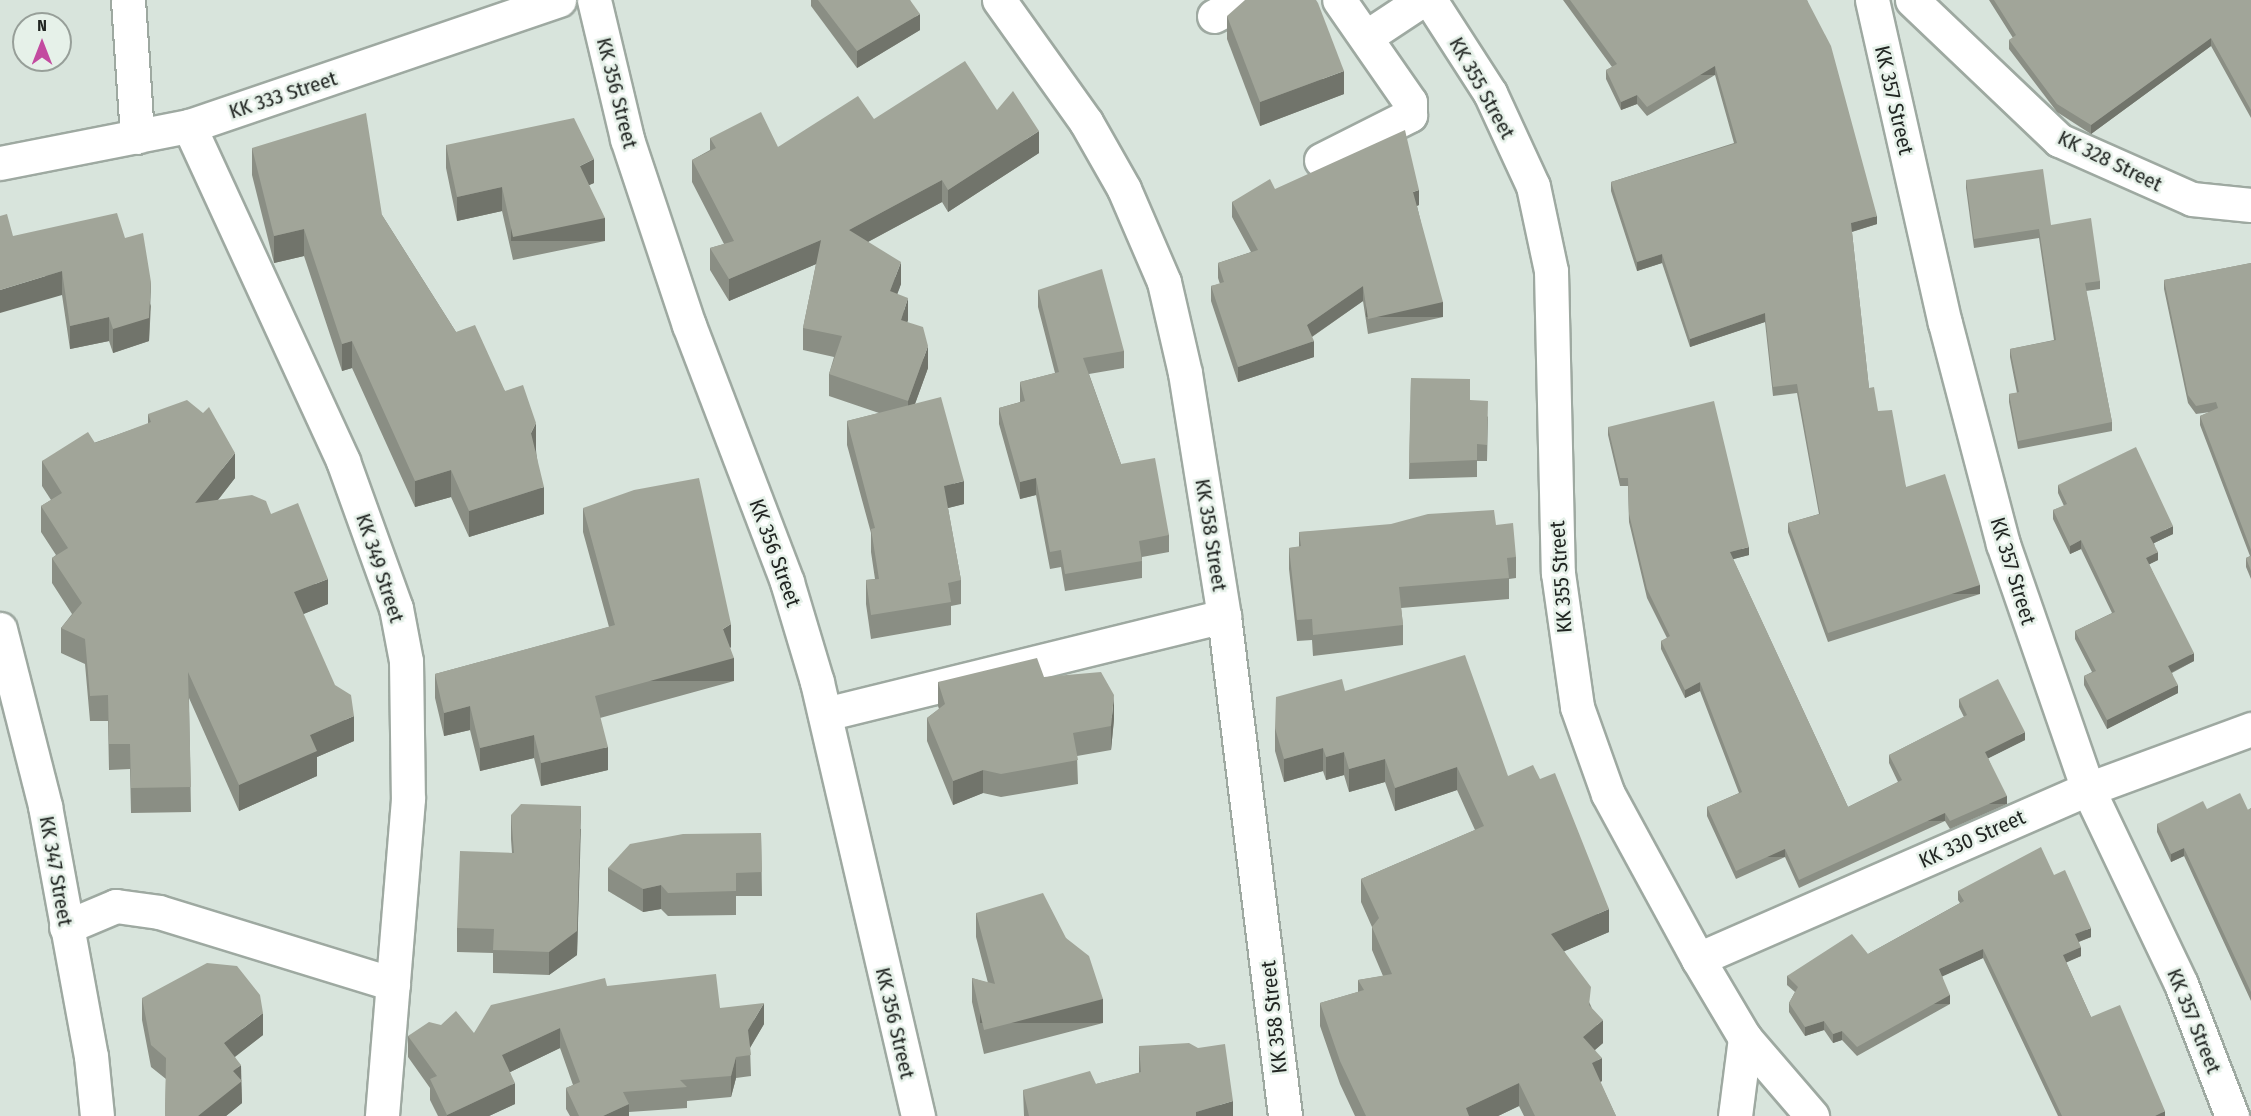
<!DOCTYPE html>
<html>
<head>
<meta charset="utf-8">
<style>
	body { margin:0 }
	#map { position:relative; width:2251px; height:1116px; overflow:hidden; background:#d8e4dc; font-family:"Fira Sans Condensed",sans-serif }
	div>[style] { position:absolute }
	.roads { filter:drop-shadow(2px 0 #9ea9a1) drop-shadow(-2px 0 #9ea9a1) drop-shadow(0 2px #9ea9a1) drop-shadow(0 -2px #9ea9a1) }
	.minor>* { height:33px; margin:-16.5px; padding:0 16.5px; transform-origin:16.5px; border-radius:16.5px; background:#fff }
	.wall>* { inset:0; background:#8a8e84 }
	.shaded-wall>* { inset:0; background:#71746b; transform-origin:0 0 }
	.building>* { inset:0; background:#a1a599 }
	span { translate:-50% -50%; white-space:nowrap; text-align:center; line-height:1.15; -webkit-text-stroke:5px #e6f1e9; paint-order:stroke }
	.street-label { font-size:21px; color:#212522 }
	.north { position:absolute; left:12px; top:12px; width:60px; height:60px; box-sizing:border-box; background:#e6f1e9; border:2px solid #979f99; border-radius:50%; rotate:0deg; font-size:16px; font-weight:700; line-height:24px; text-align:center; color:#212522 }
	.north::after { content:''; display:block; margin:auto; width:21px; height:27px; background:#c34ba0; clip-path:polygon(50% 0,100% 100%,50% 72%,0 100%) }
</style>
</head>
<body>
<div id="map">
	<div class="roads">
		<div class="minor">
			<i style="left:128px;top:0;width:137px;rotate:86.2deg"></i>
			<i style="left:594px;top:0;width:143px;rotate:76.6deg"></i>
			<i style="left:627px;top:139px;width:196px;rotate:71.6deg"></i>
			<i style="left:689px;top:325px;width:275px;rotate:69.1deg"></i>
			<i style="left:787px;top:582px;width:104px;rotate:73.3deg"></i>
			<i style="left:817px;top:682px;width:446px;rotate:76.9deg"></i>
			<i style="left:999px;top:0;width:150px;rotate:54.5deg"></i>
			<i style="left:1086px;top:122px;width:77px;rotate:60.4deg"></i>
			<i style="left:1124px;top:189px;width:101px;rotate:66.7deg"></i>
			<i style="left:1164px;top:282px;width:93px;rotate:77deg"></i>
			<i style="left:1185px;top:373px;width:246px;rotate:80.9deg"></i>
			<i style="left:1224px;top:616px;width:504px;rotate:83.04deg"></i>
			<i style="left:1430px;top:0;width:111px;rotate:57.2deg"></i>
			<i style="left:1490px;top:93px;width:102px;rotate:65.2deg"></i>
			<i style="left:1533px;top:186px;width:87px;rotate:78deg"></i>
			<i style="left:1551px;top:271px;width:302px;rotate:88.7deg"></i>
			<i style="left:1558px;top:573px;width:135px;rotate:81.9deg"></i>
			<i style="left:1577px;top:707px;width:92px;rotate:70.4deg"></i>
			<i style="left:1608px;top:794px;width:188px;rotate:61.4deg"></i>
			<i style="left:1698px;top:959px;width:92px;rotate:59.3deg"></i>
			<i style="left:1745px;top:1038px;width:103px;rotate:49.3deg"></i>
			<i style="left:1872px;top:0;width:331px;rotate:77.3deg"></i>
			<i style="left:1945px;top:323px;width:228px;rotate:75.3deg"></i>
			<i style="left:2003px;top:544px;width:259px;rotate:70.9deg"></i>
			<i style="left:2088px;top:789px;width:216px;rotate:64.5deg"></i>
			<i style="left:2181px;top:984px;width:142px;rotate:68.9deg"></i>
			<i style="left:1912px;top:0;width:203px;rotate:43.6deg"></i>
			<i style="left:2059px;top:140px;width:145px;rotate:23.9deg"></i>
			<i style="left:2192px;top:199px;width:59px;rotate:5.8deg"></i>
			<i style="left:1214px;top:16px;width:34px;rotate:-28deg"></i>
			<i style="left:1366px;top:37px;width:67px;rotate:-33.5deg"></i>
			<i style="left:189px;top:126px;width:369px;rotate:65.3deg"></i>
			<i style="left:343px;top:461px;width:156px;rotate:70.2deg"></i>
			<i style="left:396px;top:608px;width:54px;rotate:79.3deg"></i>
			<i style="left:406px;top:661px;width:138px;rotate:89.2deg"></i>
			<i style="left:408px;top:799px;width:318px;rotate:94.7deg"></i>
			<i style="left:1321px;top:160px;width:100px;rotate:-26.8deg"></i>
			<i style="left:1410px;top:115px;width:13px;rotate:-90deg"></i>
			<i style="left:1410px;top:102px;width:124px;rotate:-124.8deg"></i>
			<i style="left:0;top:163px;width:193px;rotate:-11.1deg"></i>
			<i style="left:189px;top:126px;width:391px;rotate:-18.8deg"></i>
			<i style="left:0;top:629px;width:183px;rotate:75.7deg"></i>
			<i style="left:45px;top:806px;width:254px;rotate:79.6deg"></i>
			<i style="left:91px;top:1056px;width:60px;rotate:84.3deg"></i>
			<i style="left:825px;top:714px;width:411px;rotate:-13.8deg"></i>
			<i style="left:66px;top:927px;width:54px;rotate:-22.8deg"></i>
			<i style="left:116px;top:906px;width:43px;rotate:7.9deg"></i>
			<i style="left:159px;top:912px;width:245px;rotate:17.1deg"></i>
			<i style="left:1698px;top:959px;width:425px;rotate:-23.6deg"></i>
			<i style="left:2088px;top:789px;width:174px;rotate:-20.2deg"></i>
			<i style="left:1735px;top:1116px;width:79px;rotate:-82.7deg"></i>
		</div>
	</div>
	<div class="wall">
		<i style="clip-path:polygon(811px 0,910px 0,920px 30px,857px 68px,811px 6px)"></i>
		<i style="clip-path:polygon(1563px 0,1807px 0,1877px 224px,1852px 232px,1869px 388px,1906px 487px,1980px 594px,1828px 642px,1788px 532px,1788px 523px,1819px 514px,1797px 393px,1773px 396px,1765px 322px,1690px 347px,1662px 263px,1637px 271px,1611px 191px,1611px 182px,1734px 143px,1715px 75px,1647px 116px,1637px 104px,1621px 110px,1606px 79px,1606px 70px,1612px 67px)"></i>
		<i style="clip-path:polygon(1989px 0,2251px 0,2251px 118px,2211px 46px,2091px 134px,2057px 112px,2009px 49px,2009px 40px,2013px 38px)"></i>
		<i style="clip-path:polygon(1227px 16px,1344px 94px,1260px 126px,1227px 39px)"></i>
		<i style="clip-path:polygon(997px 110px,1039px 153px,948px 212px,942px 202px,868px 242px,901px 284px,897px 294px,908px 320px,907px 322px,928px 368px,915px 404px,964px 504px,948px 508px,961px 580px,961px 604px,951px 606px,951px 625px,871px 639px,866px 604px,866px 580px,875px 579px,871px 552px,871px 533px,847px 445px,847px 421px,879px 413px,829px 396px,829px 374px,834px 357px,803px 350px,803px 328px,816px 264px,729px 301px,710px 270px,710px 248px,724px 244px,692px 182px,692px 160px,710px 150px,710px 138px,778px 147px,874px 119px)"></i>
		<i style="clip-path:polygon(446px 145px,594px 183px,589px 185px,605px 241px,513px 260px,502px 211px,457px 221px,446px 168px)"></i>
		<i style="clip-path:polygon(252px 148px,382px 215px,456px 332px,505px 391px,536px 450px,544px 514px,469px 537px,451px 497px,415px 507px,352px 368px,342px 371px,304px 256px,274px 263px,252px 175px)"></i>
		<i style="clip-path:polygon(1966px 180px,2051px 225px,2100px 281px,2100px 289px,2086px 291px,2112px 422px,2112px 431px,2018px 449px,2009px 402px,2009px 394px,2017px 393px,2010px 357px,2010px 349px,2054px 340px,2039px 238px,1974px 248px,1966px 188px)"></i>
		<i style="clip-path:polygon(1275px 189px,1419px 205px,1417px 206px,1443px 317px,1368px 334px,1363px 301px,1312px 337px,1314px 357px,1238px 382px,1211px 301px,1211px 286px,1220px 284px,1218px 278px,1218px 263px,1251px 252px,1232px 217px,1232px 202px)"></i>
		<i style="clip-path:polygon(13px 236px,125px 238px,151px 306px,149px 341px,113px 353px,109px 341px,70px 349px,62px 295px)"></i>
		<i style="clip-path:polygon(2251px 263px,2251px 579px,2246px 567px,2246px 558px,2250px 556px,2200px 425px,2200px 416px,2210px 412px,2196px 414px,2188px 403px,2164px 289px,2164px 280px)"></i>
		<i style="clip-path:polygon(1038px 290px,1124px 351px,1124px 368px,1089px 374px,1121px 464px,1169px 535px,1169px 552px,1142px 557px,1142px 578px,1065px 591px,1061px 567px,1050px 569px,1036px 495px,1020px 499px,999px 424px,999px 408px,1020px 402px,1020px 382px,1055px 373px,1038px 307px)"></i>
		<i style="clip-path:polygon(1411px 378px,1470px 400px,1488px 417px,1487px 461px,1477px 461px,1477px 477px,1409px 479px)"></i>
		<i style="clip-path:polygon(148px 414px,235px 478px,218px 500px,271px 514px,328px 604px,303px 614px,354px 741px,317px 757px,317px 776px,239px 811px,189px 698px,191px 812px,131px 813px,130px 769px,109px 770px,108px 721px,90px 721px,85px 664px,61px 653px,61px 628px,72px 614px,52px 583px,52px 558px,56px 555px,41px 532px,41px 506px,51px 500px,42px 486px,42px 461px,148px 424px)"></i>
		<i style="clip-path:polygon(1608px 427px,1749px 555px,1733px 559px,1848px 807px,1898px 782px,1889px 763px,1889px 755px,1964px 717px,1959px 707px,1959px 699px,2025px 740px,1988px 758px,2007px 804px,1950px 829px,1945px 821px,1799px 888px,1785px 857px,1736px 879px,1707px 816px,1707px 807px,1739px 793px,1700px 691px,1685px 698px,1661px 649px,1661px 641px,1667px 638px,1647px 598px,1629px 522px,1628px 486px,1620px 486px,1608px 435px)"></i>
		<i style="clip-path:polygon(2058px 485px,2173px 534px,2154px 543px,2158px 560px,2149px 564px,2194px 661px,2172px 673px,2178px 693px,2107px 729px,2084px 685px,2084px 676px,2092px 672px,2075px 639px,2075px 631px,2112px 613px,2081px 549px,2070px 554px,2053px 519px,2053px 510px,2064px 506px,2058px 493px)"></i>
		<i style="clip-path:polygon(583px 508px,731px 647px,730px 648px,734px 681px,600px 718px,608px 770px,541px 786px,534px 758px,480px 771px,470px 730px,444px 736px,435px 698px,435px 674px,609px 627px,583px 532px)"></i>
		<i style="clip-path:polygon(1496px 525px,1516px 557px,1516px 578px,1509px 579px,1509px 599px,1401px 608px,1403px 625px,1403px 645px,1313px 656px,1312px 640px,1297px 641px,1289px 569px,1289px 548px,1299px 547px,1299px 532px)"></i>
		<i style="clip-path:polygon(1044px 677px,1114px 719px,1111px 750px,1077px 756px,1078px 784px,1001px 797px,983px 793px,953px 805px,927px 741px,927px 718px,939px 709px,938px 706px,938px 682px)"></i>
		<i style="clip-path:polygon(1345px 691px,1508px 776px,1609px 932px,1564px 951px,1591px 1006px,1603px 1043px,1595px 1050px,1602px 1081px,1600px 1082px,1616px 1116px,1524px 1116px,1519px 1106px,1498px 1116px,1355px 1116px,1340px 1084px,1320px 1026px,1320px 1003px,1358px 992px,1358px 980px,1383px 976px,1372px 950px,1372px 927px,1361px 902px,1361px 879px,1475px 830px,1457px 790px,1395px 811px,1385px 782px,1349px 792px,1344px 775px,1326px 780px,1323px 771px,1284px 782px,1275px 751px,1275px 728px)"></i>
		<i style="clip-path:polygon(2251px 808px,2251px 1001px,2184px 856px,2171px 862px,2157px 832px,2157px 824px,2207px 809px,2248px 810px)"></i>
		<i style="clip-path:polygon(511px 815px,581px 829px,577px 955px,549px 975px,493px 973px,493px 953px,457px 952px,457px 928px,512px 853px,511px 839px)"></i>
		<i style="clip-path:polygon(761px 833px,762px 896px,736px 896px,736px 915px,668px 916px,661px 909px,643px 912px,608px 891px,608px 868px)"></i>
		<i style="clip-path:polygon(2054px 875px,2091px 937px,2079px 942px,2081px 956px,2066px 962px,2091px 1017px,2165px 1116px,2058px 1116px,1983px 958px,1942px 976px,1950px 1004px,1857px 1056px,1842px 1040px,1833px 1043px,1824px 1030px,1805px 1036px,1789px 1012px,1789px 1003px,1795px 992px,1787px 985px,1787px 976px,1868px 954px,1960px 903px,1958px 900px,1958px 891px)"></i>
		<i style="clip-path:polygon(976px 913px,1066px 938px,1103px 1023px,984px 1054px,972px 1002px,972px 978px,988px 983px,976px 937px)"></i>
		<i style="clip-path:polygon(607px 986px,720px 1008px,764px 1024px,750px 1048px,751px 1076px,736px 1078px,731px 1097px,687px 1101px,687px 1108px,629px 1112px,629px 1116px,570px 1116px,566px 1109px,566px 1088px,573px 1085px,560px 1048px,510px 1072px,515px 1104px,489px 1116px,438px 1116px,430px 1100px,430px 1088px,408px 1057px,408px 1036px,474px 1033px)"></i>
		<i style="clip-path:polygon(142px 998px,263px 1035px,235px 1057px,241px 1081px,242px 1103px,226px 1116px,165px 1116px,166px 1079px,151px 1067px,142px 1020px)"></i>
		<i style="clip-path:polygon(1139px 1046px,1233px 1116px,1024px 1116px,1023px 1090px,1096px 1084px,1139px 1073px)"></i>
	</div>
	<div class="shaded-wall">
		<i style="clip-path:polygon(920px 14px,920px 30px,857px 68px,857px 51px)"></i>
		<i style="clip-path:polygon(2211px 38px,2211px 46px,2091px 134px,2091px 125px)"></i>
		<i style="left:1715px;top:66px;width:9px;height:79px;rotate:90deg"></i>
		<i style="clip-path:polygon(1344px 71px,1344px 94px,1260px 126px,1260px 102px)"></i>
		<i style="clip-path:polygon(1637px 95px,1637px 104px,1621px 110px,1621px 102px)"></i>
		<i style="clip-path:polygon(1039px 131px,1039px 153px,948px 212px,948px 190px)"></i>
		<i style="clip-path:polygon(594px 159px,594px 183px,580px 189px,580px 166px)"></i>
		<i style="clip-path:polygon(942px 180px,942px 202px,849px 252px,849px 230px)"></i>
		<i style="clip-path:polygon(502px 187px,502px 211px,457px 221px,457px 197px)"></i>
		<i style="clip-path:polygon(1419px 190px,1419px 205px,1413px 207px,1413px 192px)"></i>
		<i style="clip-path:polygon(1877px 216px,1877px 224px,1851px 232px,1851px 223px)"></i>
		<i style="left:605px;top:218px;width:23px;height:94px;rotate:90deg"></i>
		<i style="clip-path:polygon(304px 229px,304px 256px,274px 263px,274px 236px)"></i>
		<i style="clip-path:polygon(821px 240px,821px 262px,729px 301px,729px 279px)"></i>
		<i style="clip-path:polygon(1662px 254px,1662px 263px,1637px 271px,1637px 262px)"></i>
		<i style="clip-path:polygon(901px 262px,901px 284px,890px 314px,890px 291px)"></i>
		<i style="clip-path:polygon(62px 271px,62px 295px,0 313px,0 290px)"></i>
		<i style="clip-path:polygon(151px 282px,149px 341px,113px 353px,113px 329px)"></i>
		<i style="clip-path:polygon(1363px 286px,1363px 301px,1307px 340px,1307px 325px)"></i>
		<i style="clip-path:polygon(908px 298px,908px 320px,901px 342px,901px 320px)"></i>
		<i style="left:1443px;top:302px;width:15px;height:77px;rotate:90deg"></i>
		<i style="clip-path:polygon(1765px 313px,1765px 322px,1690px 347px,1690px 339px)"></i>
		<i style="clip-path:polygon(109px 317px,109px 341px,70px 349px,70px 326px)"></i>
		<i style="clip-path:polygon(352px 341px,352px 368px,342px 371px,342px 344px)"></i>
		<i style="clip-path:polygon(1314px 341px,1314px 357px,1238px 382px,1238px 367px)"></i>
		<i style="clip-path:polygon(928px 346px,928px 368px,908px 423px,908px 401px)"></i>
		<i style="clip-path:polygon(536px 423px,536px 450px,531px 459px,531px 433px)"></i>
		<i style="clip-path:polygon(235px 453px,235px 478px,195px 529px,195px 503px)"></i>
		<i style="clip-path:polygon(451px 470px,451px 497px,415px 507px,415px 481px)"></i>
		<i style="clip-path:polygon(1036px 478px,1036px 495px,1020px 499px,1020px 482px)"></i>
		<i style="clip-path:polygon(964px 481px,964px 504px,944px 509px,944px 486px)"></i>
		<i style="clip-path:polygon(544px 487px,544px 514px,469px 537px,469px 511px)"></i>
		<i style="clip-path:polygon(2173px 526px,2173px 534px,2150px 545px,2150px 537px)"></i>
		<i style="clip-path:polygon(2081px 540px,2081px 549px,2070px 554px,2070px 546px)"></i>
		<i style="clip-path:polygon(1749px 547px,1749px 555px,1730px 560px,1730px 552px)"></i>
		<i style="clip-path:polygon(2158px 552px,2158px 560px,2146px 566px,2146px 558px)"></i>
		<i style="clip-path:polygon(328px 579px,328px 604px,294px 618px,294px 592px)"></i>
		<i style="left:1980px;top:585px;width:9px;height:159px;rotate:90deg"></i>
		<i style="clip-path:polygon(731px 624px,731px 647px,723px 653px,723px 629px)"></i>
		<i style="clip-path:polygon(2194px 653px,2194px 661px,2168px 674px,2168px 666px)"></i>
		<i style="left:734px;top:658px;width:23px;height:144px;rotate:90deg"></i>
		<i style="clip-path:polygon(1700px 682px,1700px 691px,1685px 698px,1685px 690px)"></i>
		<i style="clip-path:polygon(2178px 685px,2178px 693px,2107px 729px,2107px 720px)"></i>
		<i style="clip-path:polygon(1114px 695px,1114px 719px,1111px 750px,1111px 726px)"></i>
		<i style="clip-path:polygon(470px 706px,470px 730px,444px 736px,444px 713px)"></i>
		<i style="clip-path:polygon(354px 716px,354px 741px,317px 757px,317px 776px,239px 811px,239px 785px,310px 735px)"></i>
		<i style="clip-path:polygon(2025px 732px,2025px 740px,1985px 760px,1985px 752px)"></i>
		<i style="clip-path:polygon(534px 735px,534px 758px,480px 771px,480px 748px)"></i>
		<i style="clip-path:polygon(608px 747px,608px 770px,541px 786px,541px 763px)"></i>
		<i style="clip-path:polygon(1323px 748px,1323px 771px,1284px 782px,1284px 759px)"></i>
		<i style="clip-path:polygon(1344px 752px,1344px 775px,1326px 780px,1326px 757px)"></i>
		<i style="clip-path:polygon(1385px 759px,1385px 782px,1349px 792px,1349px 769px)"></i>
		<i style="clip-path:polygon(1457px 767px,1457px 790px,1395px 811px,1395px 788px)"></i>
		<i style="clip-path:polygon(983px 770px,983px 793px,953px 805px,953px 781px)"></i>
		<i style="left:2007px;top:796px;width:8px;height:62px;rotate:90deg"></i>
		<i style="clip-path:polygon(581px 806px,577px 955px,549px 975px,549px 952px)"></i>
		<i style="left:1945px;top:813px;width:8px;height:161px;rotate:90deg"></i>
		<i style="clip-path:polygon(2184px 848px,2184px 856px,2171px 862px,2171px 854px)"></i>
		<i style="left:1785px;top:849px;width:8px;height:54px;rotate:90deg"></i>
		<i style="clip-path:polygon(661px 885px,661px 909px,643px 912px,643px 889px)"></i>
		<i style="clip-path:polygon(1609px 909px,1609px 932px,1551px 957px,1551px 934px)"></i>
		<i style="clip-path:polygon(2091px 928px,2091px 937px,2075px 943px,2075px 934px)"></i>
		<i style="clip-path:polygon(2081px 947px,2081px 956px,2063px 964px,2063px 955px)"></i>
		<i style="clip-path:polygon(1983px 949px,1983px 958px,1939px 978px,1939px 969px)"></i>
		<i style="left:1950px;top:995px;width:9px;height:107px;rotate:90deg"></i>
		<i style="left:1103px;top:999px;width:24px;height:123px;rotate:90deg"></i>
		<i style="clip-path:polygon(764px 1003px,764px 1024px,748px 1051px,748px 1030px)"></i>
		<i style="clip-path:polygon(263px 1013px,263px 1035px,224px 1065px,224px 1043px)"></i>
		<i style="clip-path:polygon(1603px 1020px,1603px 1043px,1583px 1060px,1583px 1037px)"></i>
		<i style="clip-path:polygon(1824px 1021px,1824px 1030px,1805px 1036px,1805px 1027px)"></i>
		<i style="clip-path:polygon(560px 1028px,560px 1048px,502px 1076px,502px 1055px)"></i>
		<i style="clip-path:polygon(1842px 1031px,1842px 1040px,1833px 1043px,1833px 1034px)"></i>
		<i style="clip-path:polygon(736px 1057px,736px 1078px,731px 1097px,731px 1076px)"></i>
		<i style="clip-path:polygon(1602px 1058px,1602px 1081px,1592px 1086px,1592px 1063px)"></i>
		<i style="clip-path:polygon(241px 1065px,242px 1103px,226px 1116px,198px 1116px,233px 1071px)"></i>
		<i style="clip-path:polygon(515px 1083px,515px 1104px,489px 1116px,447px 1116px,447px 1115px)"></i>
		<i style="clip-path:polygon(1519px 1083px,1519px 1106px,1498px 1116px,1466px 1116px,1466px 1108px)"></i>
		<i style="clip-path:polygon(1233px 1101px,1233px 1116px,1196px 1116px,1196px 1112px)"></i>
		<i style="clip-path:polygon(629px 1104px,629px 1116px,603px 1116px)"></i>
		<i style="clip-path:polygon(2165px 1111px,2165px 1116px,2155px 1116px)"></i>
	</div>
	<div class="building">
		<i style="clip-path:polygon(818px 0,910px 0,920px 14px,857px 51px)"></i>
		<i style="clip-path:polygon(1245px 0,1316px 0,1318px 3px,1344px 71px,1260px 102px,1227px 16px)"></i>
		<i style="clip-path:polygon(1570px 0,1807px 0,1831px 46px,1877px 216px,1851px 223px,1869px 388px,1874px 387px,1878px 411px,1892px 410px,1906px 487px,1945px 474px,1980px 585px,1828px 633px,1788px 523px,1820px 514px,1797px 384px,1773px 387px,1765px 313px,1690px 339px,1662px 254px,1637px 262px,1611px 182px,1737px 143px,1715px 66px,1647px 107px,1637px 95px,1621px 102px,1606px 70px,1617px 64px)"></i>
		<i style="clip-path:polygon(1994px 0,2251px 0,2251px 110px,2211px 38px,2091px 125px,2057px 104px,2009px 40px,2016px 35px)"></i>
		<i style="clip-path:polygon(965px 61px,997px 110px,1013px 91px,1039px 131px,948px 190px,942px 180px,849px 230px,901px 262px,890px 291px,908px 298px,901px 320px,923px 327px,928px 346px,908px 401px,829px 374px,842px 336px,803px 328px,821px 240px,729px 279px,710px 248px,734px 241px,692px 160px,716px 148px,710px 138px,761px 112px,778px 147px,858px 96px,874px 119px)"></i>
		<i style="clip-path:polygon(366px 113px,382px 215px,456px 332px,475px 325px,505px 391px,523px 385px,536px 423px,531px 433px,544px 487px,469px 511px,451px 470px,415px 481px,352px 341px,342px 344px,304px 229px,274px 236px,252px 148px)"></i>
		<i style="clip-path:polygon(574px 118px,594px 159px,580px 166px,605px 218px,513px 237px,502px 187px,457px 197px,446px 145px)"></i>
		<i style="clip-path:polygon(1405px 130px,1419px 190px,1413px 192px,1443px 302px,1368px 319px,1363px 286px,1307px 325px,1314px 341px,1238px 367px,1211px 286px,1224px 282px,1218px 263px,1258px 250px,1232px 202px,1270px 179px,1275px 189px)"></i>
		<i style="clip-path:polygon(2043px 169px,2051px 225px,2091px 218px,2100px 281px,2085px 283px,2112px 422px,2018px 441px,2009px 394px,2019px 392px,2010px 349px,2056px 340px,2039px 229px,1974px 239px,1966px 180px)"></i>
		<i style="clip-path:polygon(117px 213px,125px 238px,143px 233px,151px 282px,149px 318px,113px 329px,109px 317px,70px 326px,62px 271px,0 290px,0 216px,7px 214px,13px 236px)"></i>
		<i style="clip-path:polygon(2251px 263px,2251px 550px,2200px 416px,2218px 408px,2216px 402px,2196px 406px,2188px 395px,2164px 280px)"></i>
		<i style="clip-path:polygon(1102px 269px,1124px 351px,1083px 358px,1121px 464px,1155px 458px,1169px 535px,1139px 541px,1142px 561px,1065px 574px,1061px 550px,1050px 552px,1036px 478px,1020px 482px,999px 408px,1025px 401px,1020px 382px,1059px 372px,1038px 290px)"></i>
		<i style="clip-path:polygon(1411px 378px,1470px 379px,1470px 400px,1488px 401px,1487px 445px,1477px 444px,1477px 460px,1409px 463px)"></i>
		<i style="clip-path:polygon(941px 397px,964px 481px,944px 486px,961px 580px,948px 583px,951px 602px,871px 615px,866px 580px,879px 579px,871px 529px,875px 528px,847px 421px)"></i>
		<i style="clip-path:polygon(187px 400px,203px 413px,209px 407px,235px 453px,195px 503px,252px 495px,266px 501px,271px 514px,298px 503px,328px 579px,294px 592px,335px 685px,351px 695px,354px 716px,310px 735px,317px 751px,239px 785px,188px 672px,191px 787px,131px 788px,130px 744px,109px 744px,108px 695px,90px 696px,85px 639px,61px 628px,82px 603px,52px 558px,68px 548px,41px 506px,62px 493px,42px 461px,88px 432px,95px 443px,151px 422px,148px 414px)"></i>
		<i style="clip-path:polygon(1714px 401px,1749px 547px,1730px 552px,1848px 807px,1902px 780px,1889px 755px,1967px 715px,1959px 699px,1998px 679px,2025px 732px,1985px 752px,2007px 796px,1950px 821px,1945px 813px,1799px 880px,1785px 849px,1736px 871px,1707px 807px,1742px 792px,1700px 682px,1685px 690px,1661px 641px,1670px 636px,1647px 589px,1629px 514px,1628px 478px,1620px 478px,1608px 427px)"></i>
		<i style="clip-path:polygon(2136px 447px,2173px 526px,2150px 537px,2158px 552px,2146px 558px,2194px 653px,2168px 666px,2178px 685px,2107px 720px,2084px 676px,2096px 671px,2075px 631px,2115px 612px,2081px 540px,2070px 546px,2053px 510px,2067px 504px,2058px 485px)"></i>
		<i style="clip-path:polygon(699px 478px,731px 624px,723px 629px,734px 658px,595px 696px,608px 747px,541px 763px,534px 735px,480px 748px,470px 706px,444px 713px,435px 674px,615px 625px,583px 508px,634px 490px)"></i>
		<i style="clip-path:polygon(1494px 510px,1496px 525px,1513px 523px,1516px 557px,1507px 558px,1509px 578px,1399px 587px,1403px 625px,1313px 635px,1312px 619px,1297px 620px,1289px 548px,1301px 546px,1299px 532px,1391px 524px,1428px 514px)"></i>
		<i style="clip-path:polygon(2251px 556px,2251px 571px,2246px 558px)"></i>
		<i style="clip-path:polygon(1465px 655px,1508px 776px,1533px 765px,1540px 779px,1555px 773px,1609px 909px,1551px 934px,1591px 987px,1589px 1005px,1603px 1020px,1583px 1037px,1602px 1058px,1592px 1063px,1616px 1116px,1535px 1116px,1519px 1083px,1466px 1108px,1469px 1116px,1366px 1116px,1340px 1061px,1320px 1003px,1364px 990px,1358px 980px,1392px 974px,1372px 927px,1379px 918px,1361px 879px,1484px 826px,1457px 767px,1395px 788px,1385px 759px,1349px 769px,1344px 752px,1326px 757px,1323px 748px,1284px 759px,1275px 728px,1276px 697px,1342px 679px,1345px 691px)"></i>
		<i style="clip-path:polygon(1037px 658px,1044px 677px,1101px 672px,1114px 695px,1111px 726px,1073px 733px,1078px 760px,1001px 774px,983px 770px,953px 781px,927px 718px,945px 704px,938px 682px)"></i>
		<i style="clip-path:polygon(2240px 793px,2248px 810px,2251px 808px,2251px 992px,2184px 848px,2171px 854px,2157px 824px,2203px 801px,2207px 809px)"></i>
		<i style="clip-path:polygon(521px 804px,581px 806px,577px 931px,549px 952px,493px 950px,494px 929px,457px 928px,460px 851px,514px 853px,511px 815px)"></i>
		<i style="clip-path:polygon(761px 833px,762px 872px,736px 873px,736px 891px,668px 893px,661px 885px,643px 889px,608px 868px,630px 844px,683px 834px)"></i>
		<i style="clip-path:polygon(2041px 847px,2054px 875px,2065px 870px,2091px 928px,2075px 934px,2081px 947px,2063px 955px,2091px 1017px,2120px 1005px,2165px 1111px,2155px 1116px,2062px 1116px,1983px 949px,1939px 969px,1950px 995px,1857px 1047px,1842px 1031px,1833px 1034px,1824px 1021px,1805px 1027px,1789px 1003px,1798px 987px,1787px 976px,1852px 934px,1868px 954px,1964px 901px,1958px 891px)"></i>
		<i style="clip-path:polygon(1043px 893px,1066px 938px,1089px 956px,1103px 999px,984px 1030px,972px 978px,995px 984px,976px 913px)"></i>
		<i style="clip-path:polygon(207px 963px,237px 966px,260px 995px,263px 1013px,224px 1043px,241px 1065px,233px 1071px,242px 1081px,198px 1116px,165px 1116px,166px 1058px,151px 1045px,142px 998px)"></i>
		<i style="clip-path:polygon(716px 974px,720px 1008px,764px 1003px,748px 1030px,751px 1055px,736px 1057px,731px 1076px,680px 1080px,687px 1087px,623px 1092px,629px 1104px,603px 1116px,579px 1116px,566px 1088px,580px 1082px,560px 1028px,502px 1055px,515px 1083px,447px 1115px,430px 1079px,437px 1076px,408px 1036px,429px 1022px,441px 1025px,456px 1011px,474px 1033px,491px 1005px,605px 978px,607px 986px)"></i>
		<i style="clip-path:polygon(1189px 1043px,1198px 1048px,1225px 1044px,1233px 1101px,1196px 1112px,1196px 1116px,1029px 1116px,1023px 1090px,1090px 1071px,1096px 1084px,1141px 1072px,1139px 1046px)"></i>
	</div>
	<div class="street-label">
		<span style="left:1482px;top:88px;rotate:61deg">KK 355 Street</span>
		<span style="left:617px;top:93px;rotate:76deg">KK 356 Street</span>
		<span style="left:283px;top:95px;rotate:-18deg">KK 333 Street</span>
		<span style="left:1894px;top:100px;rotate:77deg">KK 357 Street</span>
		<span style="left:2110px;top:161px;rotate:26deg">KK 328 Street</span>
		<span style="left:1211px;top:535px;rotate:81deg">KK 358 Street</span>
		<span style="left:775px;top:553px;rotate:70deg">KK 356 Street</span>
		<span style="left:380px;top:568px;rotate:72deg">KK 349 Street</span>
		<span style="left:2013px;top:571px;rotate:73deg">KK 357 Street</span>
		<span style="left:1561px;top:577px;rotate:-94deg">KK 355 Street</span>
		<span style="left:1972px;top:839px;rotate:-24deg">KK 330 Street</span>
		<span style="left:56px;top:871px;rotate:80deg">KK 347 Street</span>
		<span style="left:1274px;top:1017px;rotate:-96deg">KK 358 Street</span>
		<span style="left:2194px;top:1021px;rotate:68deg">KK 357 Street</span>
		<span style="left:895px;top:1023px;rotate:77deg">KK 356 Street</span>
	</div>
	<div class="north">N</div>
</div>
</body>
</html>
